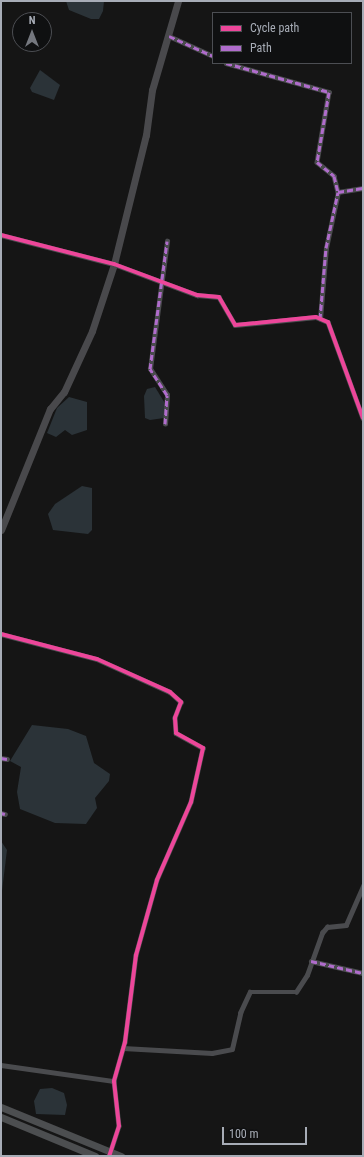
<!DOCTYPE html>
<html>
<head>
<meta charset="utf-8">
<style>
	body { margin:0 }
	#map { position:relative; width:364px; height:1157px; overflow:hidden; background:#151515; font-family:"Roboto Condensed",sans-serif }
	div>[style] { position:absolute }
	.water>* { inset:0; background:#2b3338 }
	.minor>* { height:4.5px; margin:-2.25px; padding:0 2.25px; transform-origin:2.25px; border-radius:2.25px; background:#4a4b4e }
	.secondary>* { height:7px; margin:-3.5px; padding:0 3.5px; transform-origin:3.5px; border-radius:3.5px; background:#49494c }
	.primary>* { height:7px; margin:-3.5px; padding:0 3.5px; transform-origin:3.5px; border-radius:3.5px; background:#4c4e50 }
	.quiet>* { height:3px; margin-top:-1.5px; transform-origin:0; background:repeating-linear-gradient(90deg,#b06ccc 0 6px,transparent 0 9px) }
	.cycleway>* { height:4px; margin:-2px; padding:0 2px; transform-origin:2px; border-radius:2px; background:#ed469a }
	span { translate:-50% -50%; white-space:nowrap; text-align:center; line-height:1.15; -webkit-text-stroke:3.5px #0f1011; paint-order:stroke }
	.frame { position:absolute; inset:0; border:2px solid #a7acb6; pointer-events:none }
	.legend { position:absolute; left:212px; top:12px; width:140px; height:52px; box-sizing:border-box; background:#0f1011; border:1px solid #4c4e53; margin:0; padding:5px 7px; list-style:none; font-size:12px; color:#a7acb6 }
	.legend li { display:flex; align-items:center; gap:8px; height:20px }
	.legend b { width:20px; border:1px solid #4c4e53 }
	.north { position:absolute; left:12px; top:12px; width:40px; height:40px; box-sizing:border-box; background:#0f1011; border:1px solid #4c4e53; border-radius:50%; rotate:0deg; font-size:11px; font-weight:700; line-height:16px; text-align:center; color:#a7acb6 }
	.north::after { content:''; display:block; margin:auto; width:14px; height:18px; background:#74777e; clip-path:polygon(50% 0,100% 100%,50% 72%,0 100%) }
	.scale { position:absolute; left:222px; top:1127px; width:85px; height:18px; box-sizing:border-box; border:2px solid #a7acb6; border-top:0; padding-left:5px; font-size:12px; line-height:14px; white-space:nowrap; color:#a7acb6; -webkit-text-stroke:3px #0f1011; paint-order:stroke }
</style>
</head>
<body>
<div id="map">
	<div class="water">
		<i style="clip-path:polygon(66px 1px,104px 1px,103px 11px,99px 19px,91px 19px,69px 10px)"></i>
		<i style="clip-path:polygon(40px 70px,60px 85px,54px 100px,32px 92px,30px 88px)"></i>
		<i style="clip-path:polygon(155px 387px,166px 405px,164px 418px,150px 420px,145px 418px,144px 396px,147px 389px)"></i>
		<i style="clip-path:polygon(69px 397px,87px 402px,87px 430px,72px 435px,65px 430px,56px 437px,47px 433px,57px 408px)"></i>
		<i style="clip-path:polygon(82px 486px,92px 488px,92px 530px,88px 534px,53px 530px,48px 514px,55px 504px)"></i>
		<i style="clip-path:polygon(32px 725px,68px 729px,86px 736px,94px 763px,110px 774px,109px 781px,95px 798px,97px 808px,86px 824px,55px 823px,20px 809px,17px 792px,21px 767px,10px 761px)"></i>
		<i style="clip-path:polygon(1px 841px,7px 850px,1px 899px)"></i>
		<i style="clip-path:polygon(52px 1088px,64px 1093px,67px 1105px,65px 1115px,36px 1114px,34px 1101px,40px 1089px)"></i>
	</div>
	<div class="minor">
		<i style="left:169px;top:36px;width:48px;rotate:24.4deg"></i>
		<i style="left:226px;top:63px;width:107px;rotate:15.7deg"></i>
		<i style="left:329px;top:92px;width:71px;rotate:99.7deg"></i>
		<i style="left:317px;top:162px;width:22px;rotate:39deg"></i>
		<i style="left:334px;top:176px;width:16px;rotate:76deg"></i>
		<i style="left:1px;top:235px;width:117px;rotate:14.4deg"></i>
		<i style="left:114px;top:264px;width:89px;rotate:20.5deg"></i>
		<i style="left:197px;top:295px;width:22px;rotate:5deg"></i>
		<i style="left:219px;top:297px;width:32px;rotate:60deg"></i>
		<i style="left:235px;top:325px;width:81px;rotate:-5.6deg"></i>
		<i style="left:316px;top:317px;width:13px;rotate:23deg"></i>
		<i style="left:328px;top:322px;width:102px;rotate:70deg"></i>
		<i style="left:320px;top:319px;width:71px;rotate:-85.2deg"></i>
		<i style="left:326px;top:248px;width:57px;rotate:-77.9deg"></i>
		<i style="left:338px;top:192px;width:25px;rotate:-9deg"></i>
		<i style="left:165px;top:424px;width:29px;rotate:-86deg"></i>
		<i style="left:167px;top:395px;width:31px;rotate:-123deg"></i>
		<i style="left:150px;top:369px;width:129px;rotate:-82.4deg"></i>
		<i style="left:1px;top:634px;width:99px;rotate:14.6deg"></i>
		<i style="left:97px;top:659px;width:80px;rotate:24.3deg"></i>
		<i style="left:170px;top:692px;width:15px;rotate:42deg"></i>
		<i style="left:181px;top:702px;width:17px;rotate:111deg"></i>
		<i style="left:175px;top:718px;width:15px;rotate:86deg"></i>
		<i style="left:176px;top:733px;width:31px;rotate:29deg"></i>
		<i style="left:203px;top:748px;width:55px;rotate:102.5deg"></i>
		<i style="left:191px;top:802px;width:85px;rotate:113.6deg"></i>
		<i style="left:157px;top:880px;width:78px;rotate:105.6deg"></i>
		<i style="left:136px;top:955px;width:88px;rotate:97.2deg"></i>
		<i style="left:125px;top:1042px;width:41px;rotate:105.8deg"></i>
		<i style="left:114px;top:1081px;width:45px;rotate:83.7deg"></i>
		<i style="left:119px;top:1126px;width:32px;rotate:108deg"></i>
		<i style="left:1px;top:758px;width:6px;rotate:9deg"></i>
		<i style="left:1px;top:813px;width:4px;rotate:14deg"></i>
		<i style="left:311px;top:961px;width:53px;rotate:13deg"></i>
		<i style="left:123px;top:1048px;width:89px;rotate:3.2deg"></i>
		<i style="left:212px;top:1053px;width:20px;rotate:-11deg"></i>
		<i style="left:232px;top:1049px;width:37px;rotate:-77deg"></i>
		<i style="left:240px;top:1013px;width:23px;rotate:-65deg"></i>
		<i style="left:250px;top:992px;width:46px"></i>
		<i style="left:296px;top:992px;width:20px;rotate:-57deg"></i>
		<i style="left:307px;top:975px;width:45px;rotate:-70.3deg"></i>
		<i style="left:322px;top:933px;width:8px;rotate:-50deg"></i>
		<i style="left:327px;top:927px;width:19px;rotate:-6deg"></i>
		<i style="left:346px;top:925px;width:43px;rotate:-66.4deg"></i>
		<i style="left:1px;top:1065px;width:114px;rotate:8.1deg"></i>
	</div>
	<div class="secondary">
		<i style="left:1px;top:530px;width:131px;rotate:-68deg"></i>
		<i style="left:50px;top:409px;width:22px;rotate:-51deg"></i>
		<i style="left:64px;top:392px;width:67px;rotate:-65.3deg"></i>
		<i style="left:92px;top:331px;width:71px;rotate:-71.8deg"></i>
		<i style="left:114px;top:264px;width:133px;rotate:-76.1deg"></i>
		<i style="left:146px;top:135px;width:45px;rotate:-82.4deg"></i>
		<i style="left:152px;top:90px;width:93px;rotate:-73.7deg"></i>
	</div>
	<div class="primary">
		<i style="left:1px;top:1107px;width:130px;rotate:22.2deg"></i>
		<i style="left:1px;top:1117px;width:102px;rotate:22.5deg"></i>
	</div>
	<div class="quiet">
		<i style="left:169px;top:36px;width:48px;rotate:24.4deg"></i>
		<i style="left:226px;top:63px;width:107px;rotate:15.7deg"></i>
		<i style="left:329px;top:92px;width:71px;rotate:99.7deg"></i>
		<i style="left:317px;top:162px;width:22px;rotate:39deg"></i>
		<i style="left:334px;top:176px;width:16px;rotate:76deg"></i>
		<i style="left:320px;top:319px;width:71px;rotate:-85.2deg"></i>
		<i style="left:326px;top:248px;width:57px;rotate:-77.9deg"></i>
		<i style="left:338px;top:192px;width:25px;rotate:-9deg"></i>
		<i style="left:165px;top:424px;width:29px;rotate:-86deg"></i>
		<i style="left:167px;top:395px;width:31px;rotate:-123deg"></i>
		<i style="left:150px;top:369px;width:129px;rotate:-82.4deg"></i>
		<i style="left:1px;top:758px;width:6px;rotate:9deg"></i>
		<i style="left:1px;top:813px;width:4px;rotate:14deg"></i>
		<i style="left:311px;top:961px;width:53px;rotate:13deg"></i>
	</div>
	<div class="cycleway">
		<i style="left:1px;top:235px;width:117px;rotate:14.4deg"></i>
		<i style="left:114px;top:264px;width:89px;rotate:20.5deg"></i>
		<i style="left:197px;top:295px;width:22px;rotate:5deg"></i>
		<i style="left:219px;top:297px;width:32px;rotate:60deg"></i>
		<i style="left:235px;top:325px;width:81px;rotate:-5.6deg"></i>
		<i style="left:316px;top:317px;width:13px;rotate:23deg"></i>
		<i style="left:328px;top:322px;width:102px;rotate:70deg"></i>
		<i style="left:1px;top:634px;width:99px;rotate:14.6deg"></i>
		<i style="left:97px;top:659px;width:80px;rotate:24.3deg"></i>
		<i style="left:170px;top:692px;width:15px;rotate:42deg"></i>
		<i style="left:181px;top:702px;width:17px;rotate:111deg"></i>
		<i style="left:175px;top:718px;width:15px;rotate:86deg"></i>
		<i style="left:176px;top:733px;width:31px;rotate:29deg"></i>
		<i style="left:203px;top:748px;width:55px;rotate:102.5deg"></i>
		<i style="left:191px;top:802px;width:85px;rotate:113.6deg"></i>
		<i style="left:157px;top:880px;width:78px;rotate:105.6deg"></i>
		<i style="left:136px;top:955px;width:88px;rotate:97.2deg"></i>
		<i style="left:125px;top:1042px;width:41px;rotate:105.8deg"></i>
		<i style="left:114px;top:1081px;width:45px;rotate:83.7deg"></i>
		<i style="left:119px;top:1126px;width:32px;rotate:108deg"></i>
	</div>
	<div class="frame"></div>
	<ul class="legend">
	<li><b style="height:5px;background:#ed469a"></b>Cycle path</li>
	<li><b style="height:5px;background:#b06ccc"></b>Path</li>
	</ul>
	<div class="north">N</div>
	<div class="scale">100 m</div>
</div>
</body>
</html>
